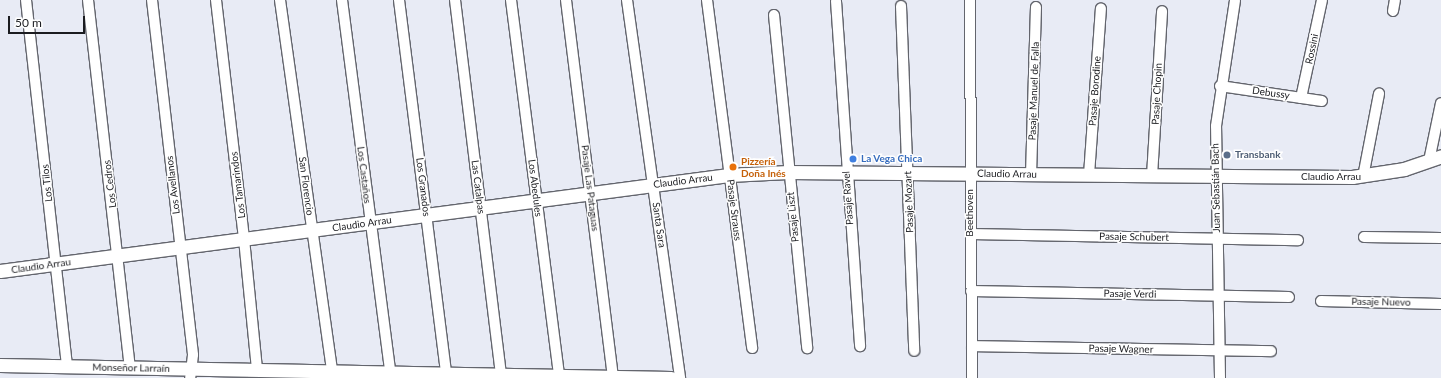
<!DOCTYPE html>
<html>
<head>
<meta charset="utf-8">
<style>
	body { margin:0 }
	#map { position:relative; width:1441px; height:378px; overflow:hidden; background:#e8ebf5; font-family:Lato,sans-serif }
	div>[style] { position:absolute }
	.roads { filter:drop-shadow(1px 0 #63656d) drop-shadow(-1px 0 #63656d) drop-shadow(0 1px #63656d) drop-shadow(0 -1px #63656d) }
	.minor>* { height:10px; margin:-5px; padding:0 5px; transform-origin:5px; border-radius:5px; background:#fff }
	.tertiary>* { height:13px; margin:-6.5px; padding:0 6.5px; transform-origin:6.5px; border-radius:6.5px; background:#fff }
	.dots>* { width:11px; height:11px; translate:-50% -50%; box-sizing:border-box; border:2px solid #fff; border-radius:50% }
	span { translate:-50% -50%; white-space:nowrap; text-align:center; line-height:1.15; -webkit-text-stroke:3px #fff; paint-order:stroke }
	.street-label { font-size:10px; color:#1b1c20 }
	.service-label { font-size:10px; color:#4e5e75; font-weight:700 }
	.left { translate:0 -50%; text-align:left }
	.shop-label { font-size:10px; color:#366cbe; font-weight:700 }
	.food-label { font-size:10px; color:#c56008; font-weight:700 }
	.scale { position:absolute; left:8px; top:16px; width:77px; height:18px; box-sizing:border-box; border:2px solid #1b1c20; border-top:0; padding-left:5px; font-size:12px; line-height:14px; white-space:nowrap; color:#1b1c20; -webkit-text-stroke:3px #fff; paint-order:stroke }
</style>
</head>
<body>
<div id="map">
	<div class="roads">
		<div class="minor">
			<i style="left:26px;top:0;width:369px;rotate:83.6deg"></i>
			<i style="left:88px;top:0;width:370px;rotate:83.5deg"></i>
			<i style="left:152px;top:0;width:357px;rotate:83.4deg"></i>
			<i style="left:193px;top:355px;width:23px;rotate:97deg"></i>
			<i style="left:216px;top:0;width:241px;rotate:83.3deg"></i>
			<i style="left:244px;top:239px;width:132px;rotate:84.3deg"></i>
			<i style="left:280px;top:0;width:376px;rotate:82deg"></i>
			<i style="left:342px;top:0;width:381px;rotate:82.6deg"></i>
			<i style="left:399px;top:0;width:377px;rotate:82.8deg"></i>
			<i style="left:455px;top:0;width:378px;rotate:83deg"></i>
			<i style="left:511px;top:0;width:379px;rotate:82.7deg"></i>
			<i style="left:566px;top:0;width:380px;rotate:82.9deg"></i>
			<i style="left:627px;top:0;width:382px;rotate:82deg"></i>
			<i style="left:707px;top:0;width:351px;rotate:82.6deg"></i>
			<i style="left:970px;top:0;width:378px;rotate:89.7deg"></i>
			<i style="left:836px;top:1px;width:346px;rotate:86deg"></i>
			<i style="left:901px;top:6px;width:345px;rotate:87.8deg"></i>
			<i style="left:1393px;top:11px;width:11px;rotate:-80deg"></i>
			<i style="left:774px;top:15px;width:335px;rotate:84.3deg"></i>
			<i style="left:1220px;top:86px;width:103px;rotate:8.4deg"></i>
			<i style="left:1301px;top:98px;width:100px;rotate:-77.9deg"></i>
			<i style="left:1429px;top:161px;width:59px;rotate:-78.3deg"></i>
			<i style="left:1031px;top:175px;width:168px;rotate:-88.3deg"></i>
			<i style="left:1089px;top:175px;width:167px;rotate:-85.9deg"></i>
			<i style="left:1152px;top:176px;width:165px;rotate:-86.5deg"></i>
			<i style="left:1363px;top:177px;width:85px;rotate:-79.1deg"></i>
			<i style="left:971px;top:234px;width:327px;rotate:1.1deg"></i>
			<i style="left:1364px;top:237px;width:77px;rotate:0.7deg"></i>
			<i style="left:971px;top:291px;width:318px;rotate:1.1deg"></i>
			<i style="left:1321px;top:301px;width:120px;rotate:1.4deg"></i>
			<i style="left:972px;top:346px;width:299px;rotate:1deg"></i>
			<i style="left:1220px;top:378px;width:252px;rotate:-90.9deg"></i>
			<i style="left:1216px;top:126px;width:127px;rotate:-81.4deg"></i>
		</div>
		<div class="tertiary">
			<i style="left:0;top:271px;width:735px;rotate:-7.5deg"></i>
			<i style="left:729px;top:175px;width:59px;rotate:-2.9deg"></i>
			<i style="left:788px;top:172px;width:564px;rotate:0.51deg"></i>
			<i style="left:1352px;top:177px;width:53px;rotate:-8.7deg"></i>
			<i style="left:1404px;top:169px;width:39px;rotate:-19deg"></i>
			<i style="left:0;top:365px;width:671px;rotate:1.11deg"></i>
		</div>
	</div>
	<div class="dots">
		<i style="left:1227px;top:155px;background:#5c6f8a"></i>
		<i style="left:853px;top:159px;background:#3f7fe0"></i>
		<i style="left:733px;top:167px;background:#e8710a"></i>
	</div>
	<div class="street-label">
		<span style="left:1312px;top:49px;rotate:-78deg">Rossini</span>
		<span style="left:1034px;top:91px;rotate:-88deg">Pasaje Manuel de Falla</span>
		<span style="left:1095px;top:91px;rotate:-86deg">Pasaje Borodine</span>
		<span style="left:1271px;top:93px;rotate:8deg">Debussy</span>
		<span style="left:1157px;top:94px;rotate:-87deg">Pasaje Chopin</span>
		<span style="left:1007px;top:174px;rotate:1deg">Claudio Arrau</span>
		<span style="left:364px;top:175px;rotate:83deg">Los Castaños</span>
		<span style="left:1331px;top:177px">Claudio Arrau</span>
		<span style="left:683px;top:181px;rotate:-7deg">Claudio Arrau</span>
		<span style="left:47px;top:183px;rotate:-96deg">Los Tilos</span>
		<span style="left:110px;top:184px;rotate:-97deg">Los Cedros</span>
		<span style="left:173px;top:185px;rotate:-97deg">Los Avellanos</span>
		<span style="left:238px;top:185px;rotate:-97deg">Los Tamarindos</span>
		<span style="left:306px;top:186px;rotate:82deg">San Florencio</span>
		<span style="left:423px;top:187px;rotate:83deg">Los Granados</span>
		<span style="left:478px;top:187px;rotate:83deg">Las Catalpas</span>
		<span style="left:535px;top:188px;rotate:83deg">Los Abedules</span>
		<span style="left:590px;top:188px;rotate:83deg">Pasaje Las Pataguas</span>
		<span style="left:1216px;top:188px;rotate:-91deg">Juan Sebastián Bach</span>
		<span style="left:848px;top:198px;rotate:-94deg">Pasaje Ravel</span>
		<span style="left:909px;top:202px;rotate:-92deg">Pasaje Mozart</span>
		<span style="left:734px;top:210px;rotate:83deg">Pasaje Strauss</span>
		<span style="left:970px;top:213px;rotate:-90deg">Beethoven</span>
		<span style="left:793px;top:217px;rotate:-96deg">Pasaje Liszt</span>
		<span style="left:362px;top:224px;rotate:-8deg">Claudio Arrau</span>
		<span style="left:659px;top:225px;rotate:82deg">Santa Sara</span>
		<span style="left:1134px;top:237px;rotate:1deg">Pasaje Schubert</span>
		<span style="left:41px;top:266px;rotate:-8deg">Claudio Arrau</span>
		<span style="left:1130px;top:294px;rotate:1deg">Pasaje Verdi</span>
		<span style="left:1381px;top:302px;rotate:1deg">Pasaje Nuevo</span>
		<span style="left:1121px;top:349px;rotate:1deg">Pasaje Wagner</span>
		<span style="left:131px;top:368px;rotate:1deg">Monseñor Larraín</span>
	</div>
	<div class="service-label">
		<span class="left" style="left:1235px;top:155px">Transbank</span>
	</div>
	<div class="shop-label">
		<span class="left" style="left:861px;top:159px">La Vega Chica</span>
	</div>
	<div class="food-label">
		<span class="left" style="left:741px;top:167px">Pizzería<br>Doña Inés</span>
	</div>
	<div class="scale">50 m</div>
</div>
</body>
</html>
